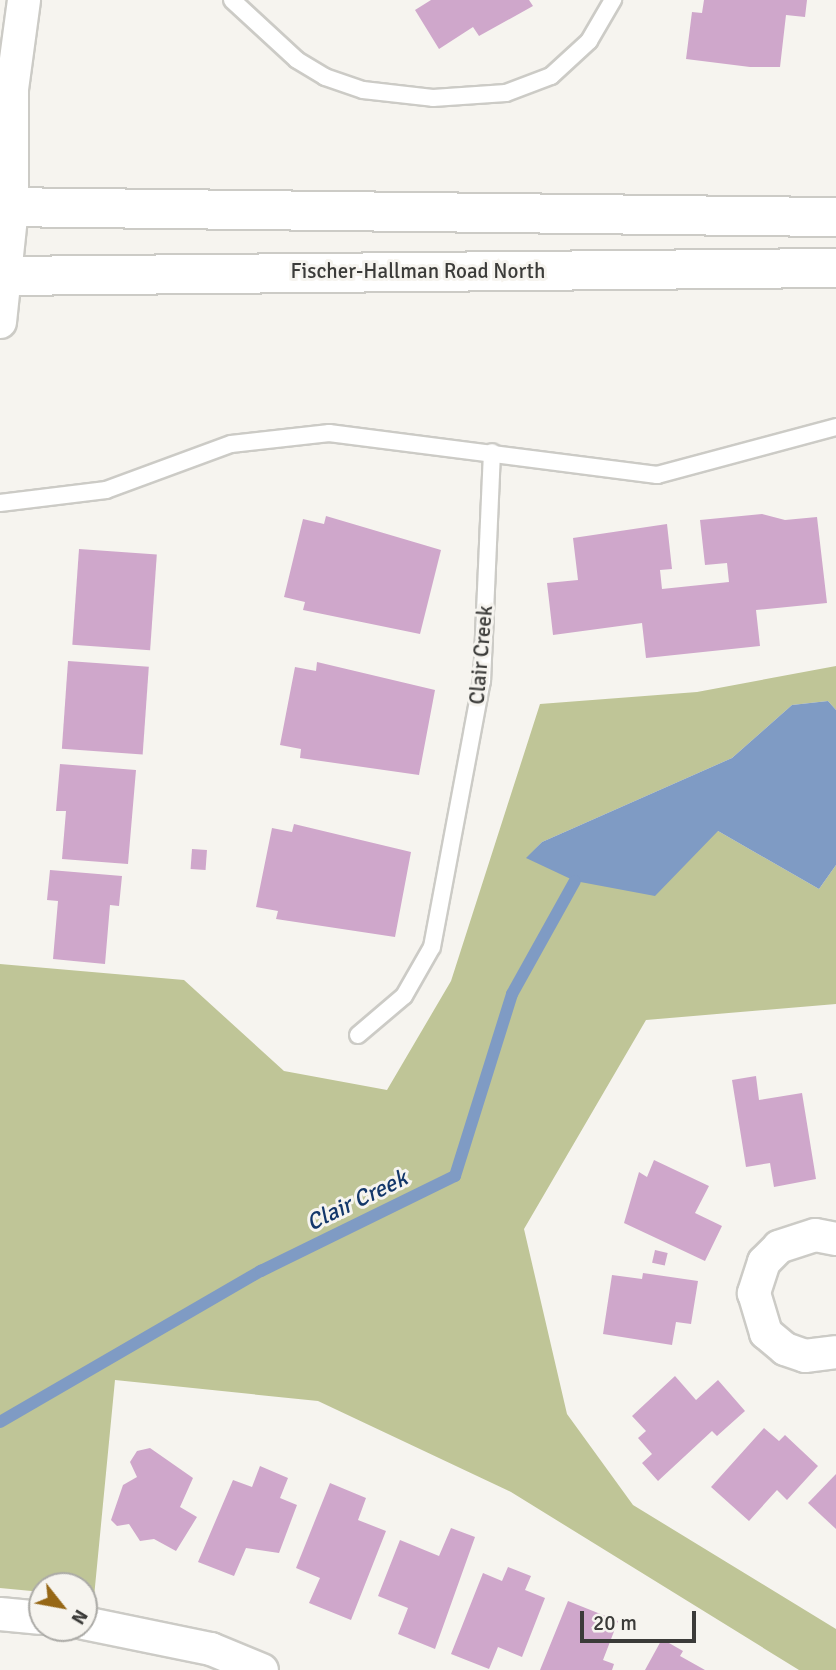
<!DOCTYPE html>
<html>
<head>
<meta charset="utf-8">
<style>
	body { margin:0 }
	#map { position:relative; width:836px; height:1670px; overflow:hidden; background:#f6f4ef; font-family:Signika,sans-serif }
	div>[style] { position:absolute }
	.green>* { inset:0; background:#bfc597 }
	.water>* { inset:0; background:#7f9bc4 }
	.stream>* { height:12px; margin:-6px; padding:0 6px; transform-origin:6px; border-radius:6px; background:#7f9bc4 }
	.building>* { inset:0; background:#cfa7cb; transform-origin:0 0 }
	.roads { filter:drop-shadow(2px 0 #cccbc6) drop-shadow(-2px 0 #cccbc6) drop-shadow(0 2px #cccbc6) drop-shadow(0 -2px #cccbc6) }
	.service>* { height:16px; margin:-8px; padding:0 8px; transform-origin:8px; border-radius:8px; background:#fff }
	.minor>* { height:32px; margin:-16px; padding:0 16px; transform-origin:16px; border-radius:16px; background:#fff }
	.secondary>* { height:38px; margin:-19px; padding:0 19px; transform-origin:19px; border-radius:19px; background:#fff }
	span { translate:-50% -50%; white-space:nowrap; text-align:center; line-height:1.15; -webkit-text-stroke:6px #f6f4ef; paint-order:stroke }
	.street-label { font-size:21px; color:#3b3b39 }
	.water-label { font-size:23px; color:#13376a; font-style:italic }
	.north { position:absolute; left:28px; top:1572px; width:70px; height:70px; box-sizing:border-box; background:#f6f4ef; border:2px solid #abaaa6; border-radius:50%; rotate:121deg; font-size:19px; font-weight:700; line-height:28px; text-align:center; color:#3b3b39 }
	.north::after { content:''; display:block; margin:auto; width:24px; height:32px; background:#966716; clip-path:polygon(50% 0,100% 100%,50% 72%,0 100%) }
	.scale { position:absolute; left:580px; top:1611px; width:116px; height:32px; box-sizing:border-box; border:4px solid #3b3b39; border-top:0; padding-left:9px; font-size:21px; line-height:24px; white-space:nowrap; color:#3b3b39; -webkit-text-stroke:5px #f6f4ef; paint-order:stroke }
</style>
</head>
<body>
<div id="map">
	<div class="green">
		<i style="clip-path:polygon(836px 666px,836px 710px,828px 701px,792px 705px,732px 758px,542px 842px,527px 858px,718px 831px,819px 889px,836px 865px,836px 1004px,646px 1020px,524px 1229px,567px 1414px,633px 1505px,836px 1629px,836px 1670px,799px 1670px,511px 1492px,318px 1401px,115px 1380px,94px 1597px,84px 1596px,84px 1586px,42px 1586px,42px 1592px,0 1588px,0 964px,184px 980px,284px 1071px,387px 1090px,451px 981px,540px 704px,697px 692px)"></i>
	</div>
	<div class="water">
		<i style="clip-path:polygon(828px 701px,836px 710px,836px 865px,819px 889px,718px 831px,655px 896px,575px 881px,526px 858px,542px 842px,732px 758px,792px 705px)"></i>
	</div>
	<div class="stream">
		<i style="left:0;top:1422px;width:302px;rotate:-30.1deg"></i>
		<i style="left:261px;top:1271px;width:216px;rotate:-26.1deg"></i>
		<i style="left:455px;top:1176px;width:191px;rotate:-72.6deg"></i>
		<i style="left:512px;top:994px;width:129px;rotate:-60.9deg"></i>
	</div>
	<div class="building">
		<i style="clip-path:polygon(431px 0,529px 0,533px 6px,479px 36px,473px 27px,439px 49px,415px 10px)"></i>
		<i style="clip-path:polygon(704px 0,807px 0,805px 17px,786px 15px,780px 67px,750px 67px,686px 59px,692px 12px,702px 13px)"></i>
		<i style="clip-path:polygon(762px 514px,785px 520px,817px 517px,827px 603px,756px 610px,760px 646px,646px 658px,642px 623px,553px 635px,547px 583px,578px 580px,573px 538px,667px 524px,672px 569px,660px 570px,662px 589px,729px 582px,727px 563px,705px 565px,700px 520px)"></i>
		<i style="clip-path:polygon(326px 516px,441px 550px,420px 634px,303px 610px,305px 602px,284px 597px,303px 519px,324px 524px)"></i>
		<i style="left:79px;top:549px;width:78px;height:96px;rotate:4deg"></i>
		<i style="left:68px;top:661px;width:81px;height:88px;rotate:4deg"></i>
		<i style="clip-path:polygon(317px 662px,435px 690px,419px 775px,300px 758px,301px 749px,280px 745px,295px 667px,316px 671px)"></i>
		<i style="clip-path:polygon(60px 764px,136px 770px,128px 864px,62px 859px,66px 811px,56px 811px)"></i>
		<i style="clip-path:polygon(294px 824px,411px 852px,395px 937px,276px 919px,278px 911px,256px 907px,272px 828px,292px 832px)"></i>
		<i style="left:192px;top:849px;width:15px;height:20px;rotate:4deg"></i>
		<i style="clip-path:polygon(50px 870px,122px 876px,119px 906px,110px 905px,105px 964px,53px 959px,58px 901px,47px 900px)"></i>
		<i style="clip-path:polygon(756px 1076px,759px 1100px,802px 1093px,816px 1179px,774px 1187px,770px 1163px,746px 1167px,732px 1080px)"></i>
		<i style="clip-path:polygon(654px 1160px,709px 1186px,695px 1213px,722px 1226px,705px 1261px,624px 1223px,639px 1172px,647px 1177px)"></i>
		<i style="left:655px;top:1250px;width:13px;height:13px;rotate:13deg"></i>
		<i style="clip-path:polygon(643px 1273px,698px 1281px,691px 1324px,676px 1322px,672px 1345px,603px 1334px,612px 1275px,642px 1279px)"></i>
		<i style="clip-path:polygon(675px 1376px,696px 1400px,718px 1380px,745px 1411px,717px 1436px,712px 1431px,658px 1481px,642px 1463px,652px 1454px,638px 1438px,646px 1431px,632px 1416px)"></i>
		<i style="clip-path:polygon(764px 1428px,779px 1441px,785px 1435px,818px 1466px,787px 1500px,777px 1490px,749px 1521px,711px 1487px)"></i>
		<i style="clip-path:polygon(150px 1448px,193px 1478px,180px 1507px,197px 1517px,176px 1551px,154px 1539px,140px 1541px,129px 1524px,117px 1526px,111px 1520px,123px 1485px,137px 1477px,130px 1462px,137px 1451px)"></i>
		<i style="clip-path:polygon(260px 1466px,288px 1478px,280px 1498px,297px 1505px,279px 1553px,246px 1548px,234px 1576px,198px 1562px,233px 1480px,252px 1487px)"></i>
		<i style="clip-path:polygon(836px 1474px,836px 1529px,808px 1503px)"></i>
		<i style="clip-path:polygon(330px 1483px,366px 1498px,358px 1520px,386px 1531px,351px 1620px,309px 1603px,320px 1578px,296px 1568px)"></i>
		<i style="clip-path:polygon(451px 1528px,475px 1537px,435px 1649px,398px 1634px,408px 1608px,378px 1596px,400px 1540px,439px 1556px)"></i>
		<i style="clip-path:polygon(508px 1567px,531px 1576px,525px 1590px,545px 1598px,522px 1657px,498px 1647px,489px 1669px,451px 1654px,483px 1573px,502px 1581px)"></i>
		<i style="clip-path:polygon(568px 1601px,618px 1621px,603px 1660px,614px 1664px,612px 1670px,540px 1670px)"></i>
		<i style="clip-path:polygon(662px 1639px,683px 1651px,680px 1656px,705px 1670px,645px 1670px)"></i>
	</div>
	<div class="roads">
		<div class="service">
			<i style="left:232px;top:0;width:88px;rotate:42.7deg"></i>
			<i style="left:297px;top:60px;width:33px;rotate:31deg"></i>
			<i style="left:325px;top:77px;width:40px;rotate:18.9deg"></i>
			<i style="left:363px;top:90px;width:70px;rotate:6.5deg"></i>
			<i style="left:433px;top:98px;width:73px;rotate:-3.9deg"></i>
			<i style="left:506px;top:93px;width:48px;rotate:-20.7deg"></i>
			<i style="left:551px;top:76px;width:52px;rotate:-42.6deg"></i>
			<i style="left:589px;top:41px;width:48px;rotate:-59.7deg"></i>
			<i style="left:0;top:503px;width:107px;rotate:-7deg"></i>
			<i style="left:106px;top:490px;width:133px;rotate:-20.2deg"></i>
			<i style="left:231px;top:444px;width:99px;rotate:-6.4deg"></i>
			<i style="left:329px;top:433px;width:331px;rotate:7.3deg"></i>
			<i style="left:657px;top:475px;width:185px;rotate:-15deg"></i>
			<i style="left:358px;top:1035px;width:60px;rotate:-40.3deg"></i>
			<i style="left:404px;top:996px;width:56px;rotate:-60.3deg"></i>
			<i style="left:432px;top:947px;width:271px;rotate:-79.4deg"></i>
			<i style="left:482px;top:681px;width:229px;rotate:-87.5deg"></i>
		</div>
		<div class="minor">
			<i style="left:0;top:322px;width:116px;rotate:-84deg"></i>
			<i style="left:12px;top:207px;width:118px;rotate:-90deg"></i>
			<i style="left:12px;top:89px;width:90px;rotate:-82.3deg"></i>
			<i style="left:836px;top:1239px;width:21px;rotate:-169deg"></i>
			<i style="left:815px;top:1235px;width:38px;rotate:162deg"></i>
			<i style="left:779px;top:1247px;width:21px;rotate:135deg"></i>
			<i style="left:764px;top:1262px;width:33px;rotate:108deg"></i>
			<i style="left:754px;top:1293px;width:42px;rotate:73.3deg"></i>
			<i style="left:766px;top:1333px;width:25px;rotate:40deg"></i>
			<i style="left:785px;top:1349px;width:21px;rotate:19deg"></i>
			<i style="left:805px;top:1356px;width:31px;rotate:-7deg"></i>
			<i style="left:0;top:1614px;width:42px;rotate:5.4deg"></i>
			<i style="left:84px;top:1623px;width:130px;rotate:11.6deg"></i>
			<i style="left:211px;top:1649px;width:55px;rotate:22.4deg"></i>
		</div>
		<div class="secondary">
			<i style="left:0;top:207px;width:836px;rotate:0.69deg"></i>
			<i style="left:0;top:276px;width:836px;rotate:-0.55deg"></i>
		</div>
	</div>
	<div class="street-label">
		<span style="left:418px;top:271px">Fischer-Hallman Road North</span>
		<span style="left:481px;top:655px;rotate:-85deg">Clair Creek</span>
	</div>
	<div class="water-label">
		<span style="left:357px;top:1201px;rotate:-26deg">Clair Creek</span>
	</div>
	<div class="north">N</div>
	<div class="scale">20 m</div>
</div>
</body>
</html>
